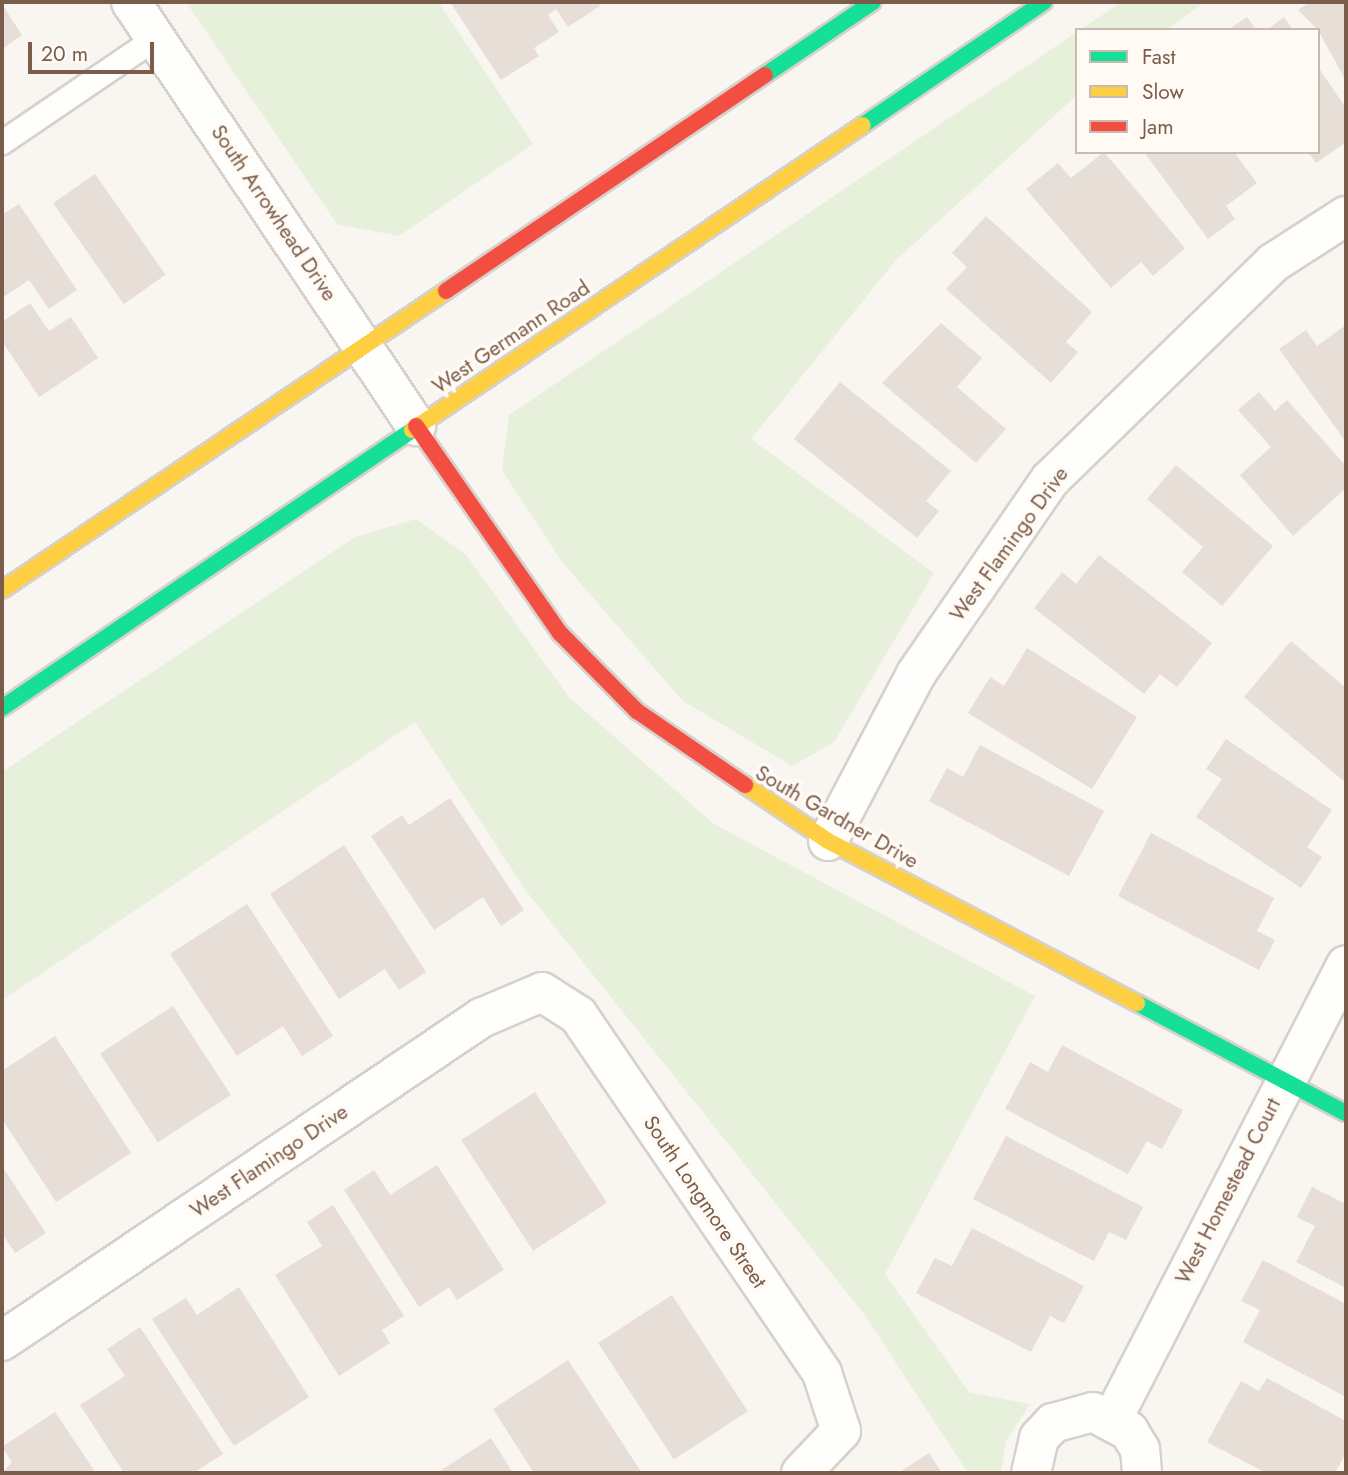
<!DOCTYPE html>
<html>
<head>
<meta charset="utf-8">
<style>
	body { margin:0 }
	#map { position:relative; width:1348px; height:1475px; overflow:hidden; background:#f9f5f0; font-family:Jost,sans-serif }
	div>[style] { position:absolute }
	.green>* { inset:0; background:#e7f0db }
	.building>* { inset:0; background:#e6ded7; transform-origin:0 0 }
	.roads { filter:drop-shadow(2px 0 #d7d1cb) drop-shadow(-2px 0 #d7d1cb) drop-shadow(0 2px #d7d1cb) drop-shadow(0 -2px #d7d1cb) }
	.lane>* { height:23px; margin:-11.5px; padding:0 11.5px; transform-origin:11.5px; border-radius:11.5px; background:#fefefd }
	.street>* { height:38px; margin:-19px; padding:0 19px; transform-origin:19px; border-radius:19px; background:#fefefd }
	.fast>* { height:16px; margin:-8px; padding:0 8px; transform-origin:8px; border-radius:8px; background:#16e098 }
	.slow>* { height:16px; margin:-8px; padding:0 8px; transform-origin:8px; border-radius:8px; background:#ffcf43 }
	.jam>* { height:16px; margin:-8px; padding:0 8px; transform-origin:8px; border-radius:8px; background:#f24e42 }
	span { translate:-50% -50%; white-space:nowrap; text-align:center; line-height:1.15; -webkit-text-stroke:7px #fffaf3; paint-order:stroke }
	.street-label { font-size:21px; color:#7a5c4d }
	.frame { position:absolute; inset:0; border:4px solid #7a5c4d; pointer-events:none }
	.legend { position:absolute; left:1075px; top:28px; width:245px; height:126px; box-sizing:border-box; background:#fffaf3; border:2px solid #cabbb1; margin:0; padding:9px 12px; list-style:none; font-size:21px; color:#7a5c4d }
	.legend li { display:flex; align-items:center; gap:14px; height:35px }
	.legend b { width:35px; border:2px solid #cabbb1 }
	.scale { position:absolute; left:28px; top:42px; width:126px; height:32px; box-sizing:border-box; border:4px solid #7a5c4d; border-top:0; padding-left:9px; font-size:21px; line-height:24px; white-space:nowrap; color:#7a5c4d; -webkit-text-stroke:5px #fffaf3; paint-order:stroke }
</style>
</head>
<body>
<div id="map">
	<div class="green">
		<i style="clip-path:polygon(186px 2px,438px 2px,533px 144px,399px 236px,337px 224px)"></i>
		<i style="clip-path:polygon(1122px 2px,1205px 2px,1166px 30px,1080px 30px)"></i>
		<i style="clip-path:polygon(1077px 32px,1077px 95px,896px 260px,751px 439px,934px 573px,834px 742px,792px 766px,683px 701px,562px 562px,502px 470px,509px 415px)"></i>
		<i style="clip-path:polygon(416px 519px,466px 555px,569px 697px,714px 824px,1035px 996px,885px 1274px,969px 1392px,1030px 1404px,1006px 1441px,1001px 1473px,968px 1473px,864px 1314px,527px 892px,415px 722px,2px 1000px,2px 772px,355px 537px)"></i>
	</div>
	<div class="building">
		<i style="clip-path:polygon(450px 2px,598px 2px,600px 6px,568px 27px,556px 9px,548px 15px,559px 32px,534px 48px,539px 56px,501px 80px)"></i>
		<i style="clip-path:polygon(1310px 2px,1346px 2px,1346px 81px,1318px 30px,1298px 10px)"></i>
		<i style="clip-path:polygon(2px 4px,22px 35px,2px 49px)"></i>
		<i style="clip-path:polygon(1247px 17px,1256px 30px,1228px 30px)"></i>
		<i style="clip-path:polygon(1284px 17px,1293px 30px,1267px 30px)"></i>
		<i style="clip-path:polygon(1318px 67px,1346px 108px,1346px 142px,1316px 163px,1308px 152px,1318px 152px)"></i>
		<i style="clip-path:polygon(1104px 152px,1185px 248px,1153px 276px,1141px 262px,1111px 288px,1026px 189px,1058px 163px,1071px 178px)"></i>
		<i style="clip-path:polygon(1144px 152px,1234px 152px,1257px 183px,1226px 206px,1235px 219px,1208px 239px)"></i>
		<i style="left:95px;top:174px;width:123px;height:51px;rotate:55deg"></i>
		<i style="clip-path:polygon(19px 204px,77px 290px,49px 309px,29px 280px,2px 298px,2px 215px)"></i>
		<i style="clip-path:polygon(986px 216px,1092px 312px,1066px 342px,1078px 352px,1051px 383px,946px 289px,967px 267px,952px 253px)"></i>
		<i style="clip-path:polygon(30px 303px,49px 331px,71px 317px,98px 358px,39px 397px,2px 341px,2px 322px)"></i>
		<i style="clip-path:polygon(941px 323px,982px 358px,957px 387px,1006px 429px,976px 463px,882px 383px)"></i>
		<i style="clip-path:polygon(1346px 325px,1346px 442px,1279px 349px,1306px 330px,1317px 346px)"></i>
		<i style="clip-path:polygon(840px 382px,951px 471px,926px 501px,939px 511px,917px 538px,794px 439px)"></i>
		<i style="clip-path:polygon(1259px 392px,1275px 411px,1287px 400px,1346px 466px,1346px 488px,1293px 536px,1240px 475px,1271px 447px,1238px 410px)"></i>
		<i style="clip-path:polygon(1176px 465px,1273px 546px,1222px 606px,1182px 572px,1203px 547px,1147px 499px)"></i>
		<i style="clip-path:polygon(1099px 555px,1212px 643px,1177px 687px,1160px 674px,1144px 694px,1034px 608px,1062px 572px,1076px 584px)"></i>
		<i style="clip-path:polygon(1291px 641px,1346px 688px,1346px 783px,1244px 697px)"></i>
		<i style="clip-path:polygon(1027px 648px,1137px 717px,1092px 789px,968px 713px,990px 677px,1004px 686px)"></i>
		<i style="clip-path:polygon(1226px 739px,1332px 810px,1307px 847px,1322px 857px,1301px 888px,1196px 817px,1222px 779px,1206px 769px)"></i>
		<i style="clip-path:polygon(980px 745px,1104px 811px,1069px 876px,929px 801px,947px 768px,963px 777px)"></i>
		<i style="clip-path:polygon(450px 798px,524px 910px,501px 926px,483px 897px,434px 930px,371px 836px,402px 815px,409px 825px)"></i>
		<i style="clip-path:polygon(1151px 833px,1274px 898px,1257px 931px,1275px 940px,1259px 970px,1118px 896px)"></i>
		<i style="clip-path:polygon(344px 845px,426px 972px,399px 990px,385px 969px,339px 999px,270px 894px)"></i>
		<i style="clip-path:polygon(247px 904px,333px 1036px,302px 1056px,283px 1026px,237px 1056px,170px 954px)"></i>
		<i style="left:173px;top:1006px;width:106px;height:87px;rotate:57deg"></i>
		<i style="clip-path:polygon(55px 1036px,131px 1153px,56px 1202px,2px 1119px,2px 1071px)"></i>
		<i style="clip-path:polygon(1062px 1045px,1183px 1110px,1162px 1149px,1147px 1141px,1128px 1174px,1005px 1109px,1030px 1062px,1048px 1072px)"></i>
		<i style="left:535px;top:1092px;width:132px;height:88px;rotate:57deg"></i>
		<i style="clip-path:polygon(1006px 1136px,1143px 1207px,1126px 1240px,1109px 1232px,1094px 1261px,973px 1199px)"></i>
		<i style="clip-path:polygon(437px 1165px,504px 1270px,457px 1300px,449px 1287px,419px 1307px,344px 1190px,374px 1170px,390px 1195px)"></i>
		<i style="clip-path:polygon(2px 1166px,46px 1233px,15px 1253px,2px 1233px)"></i>
		<i style="clip-path:polygon(1312px 1187px,1346px 1204px,1346px 1288px,1296px 1262px,1315px 1226px,1297px 1217px)"></i>
		<i style="clip-path:polygon(333px 1205px,404px 1316px,382px 1330px,390px 1343px,339px 1376px,275px 1275px,322px 1246px,307px 1222px)"></i>
		<i style="clip-path:polygon(972px 1228px,1084px 1286px,1064px 1323px,1050px 1316px,1031px 1352px,916px 1293px,935px 1258px,952px 1266px)"></i>
		<i style="clip-path:polygon(1263px 1260px,1346px 1304px,1346px 1397px,1243px 1342px,1260px 1310px,1241px 1301px)"></i>
		<i style="clip-path:polygon(239px 1287px,309px 1397px,234px 1446px,152px 1319px,186px 1298px,197px 1315px)"></i>
		<i style="left:672px;top:1295px;width:139px;height:88px;rotate:57deg"></i>
		<i style="clip-path:polygon(140px 1327px,223px 1454px,193px 1473px,124px 1473px,80px 1405px,125px 1376px,107px 1349px)"></i>
		<i style="clip-path:polygon(568px 1360px,642px 1473px,534px 1473px,493px 1409px)"></i>
		<i style="clip-path:polygon(1267px 1378px,1346px 1421px,1346px 1453px,1335px 1473px,1266px 1473px,1207px 1442px,1241px 1381px,1259px 1391px)"></i>
		<i style="clip-path:polygon(55px 1412px,96px 1473px,2px 1473px,12px 1462px,2px 1447px)"></i>
		<i style="clip-path:polygon(491px 1438px,513px 1473px,437px 1473px)"></i>
		<i style="clip-path:polygon(929px 1453px,942px 1473px,898px 1473px)"></i>
	</div>
	<div class="roads">
		<div class="lane">
			<i style="left:2px;top:142px;width:185px;rotate:-34.2deg"></i>
		</div>
		<div class="street">
			<i style="left:131px;top:2px;width:511px;rotate:56.09deg"></i>
			<i style="left:828px;top:841px;width:189px;rotate:-62.2deg"></i>
			<i style="left:916px;top:674px;width:236px;rotate:-55.4deg"></i>
			<i style="left:1050px;top:480px;width:311px;rotate:-44.2deg"></i>
			<i style="left:1273px;top:263px;width:87px;rotate:-32.8deg"></i>
			<i style="left:2px;top:1341px;width:578px;rotate:-33.99deg"></i>
			<i style="left:481px;top:1018px;width:66px;rotate:-23.1deg"></i>
			<i style="left:542px;top:992px;width:43px;rotate:32.6deg"></i>
			<i style="left:578px;top:1015px;width:433px;rotate:55.7deg"></i>
			<i style="left:822px;top:1373px;width:61px;rotate:71.9deg"></i>
			<i style="left:841px;top:1431px;width:58px;rotate:133.6deg"></i>
			<i style="left:1113px;top:1418px;width:509px;rotate:-62.78deg"></i>
			<i style="left:1031px;top:1473px;width:36px;rotate:-77deg"></i>
			<i style="left:1039px;top:1438px;width:21px;rotate:-47deg"></i>
			<i style="left:1053px;top:1423px;width:41px;rotate:-15.4deg"></i>
			<i style="left:1093px;top:1412px;width:41px;rotate:27.8deg"></i>
			<i style="left:1129px;top:1431px;width:21px;rotate:59deg"></i>
			<i style="left:1140px;top:1449px;width:24px;rotate:85deg"></i>
		</div>
		<div class="fast">
			<i style="left:765px;top:75px;width:130px;rotate:-34.1deg"></i>
			<i style="left:863px;top:125px;width:219px;rotate:-34.2deg"></i>
			<i style="left:2px;top:708px;width:495px;rotate:-34.1deg"></i>
			<i style="left:1137px;top:1003px;width:236px;rotate:27.8deg"></i>
		</div>
		<div class="slow">
			<i style="left:412px;top:430px;width:544px;rotate:-34.07deg"></i>
			<i style="left:2px;top:590px;width:535px;rotate:-33.96deg"></i>
			<i style="left:745px;top:785px;width:100px;rotate:34deg"></i>
			<i style="left:828px;top:841px;width:349px;rotate:27.7deg"></i>
		</div>
		<div class="jam">
			<i style="left:446px;top:291px;width:385px;rotate:-34.1deg"></i>
			<i style="left:416px;top:426px;width:252px;rotate:55.2deg"></i>
			<i style="left:560px;top:633px;width:110px;rotate:45.4deg"></i>
			<i style="left:637px;top:711px;width:131px;rotate:34.4deg"></i>
		</div>
	</div>
	<div class="street-label">
		<span style="left:274px;top:213px;rotate:56deg">South Arrowhead Drive</span>
		<span style="left:511px;top:337px;rotate:-34deg">West Germann Road</span>
		<span style="left:1009px;top:544px;rotate:-54deg">West Flamingo Drive</span>
		<span style="left:837px;top:817px;rotate:30deg">South Gardner Drive</span>
		<span style="left:269px;top:1161px;rotate:-34deg">West Flamingo Drive</span>
		<span style="left:1228px;top:1191px;rotate:-63deg">West Homestead Court</span>
		<span style="left:705px;top:1202px;rotate:56deg">South Longmore Street</span>
	</div>
	<div class="frame"></div>
	<ul class="legend">
	<li><b style="height:9px;background:#16e098"></b>Fast</li>
	<li><b style="height:9px;background:#ffcf43"></b>Slow</li>
	<li><b style="height:9px;background:#f24e42"></b>Jam</li>
	</ul>
	<div class="scale">20 m</div>
</div>
</body>
</html>
